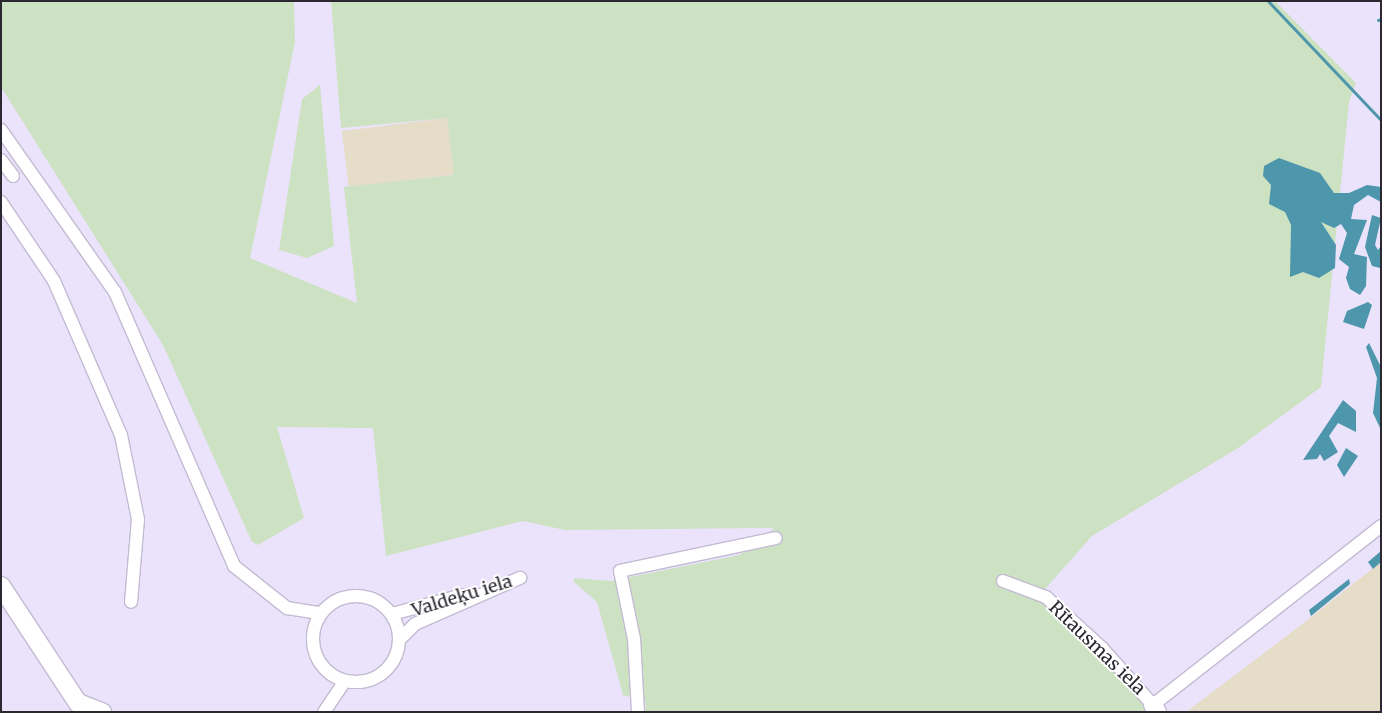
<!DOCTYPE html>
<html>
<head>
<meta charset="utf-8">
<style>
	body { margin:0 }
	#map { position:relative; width:1382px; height:713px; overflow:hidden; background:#ebe3fb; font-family:Merriweather,serif }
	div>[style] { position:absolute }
	.industrial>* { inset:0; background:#e6ddc8; transform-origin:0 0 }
	.green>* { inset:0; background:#cce2c2 }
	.water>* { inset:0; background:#4d96ac }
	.stream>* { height:3px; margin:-1.5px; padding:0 1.5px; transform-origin:1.5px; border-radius:1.5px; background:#4d96ac }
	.roads { filter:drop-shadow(1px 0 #c2bbd2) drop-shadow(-1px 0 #c2bbd2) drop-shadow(0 1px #c2bbd2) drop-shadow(0 -1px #c2bbd2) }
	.street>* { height:12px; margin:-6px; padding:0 6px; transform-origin:6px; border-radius:6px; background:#fff }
	.street>.ring { margin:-6px; padding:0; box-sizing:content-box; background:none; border:12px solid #fff; border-radius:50% }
	.secondary>* { height:18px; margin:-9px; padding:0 9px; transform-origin:9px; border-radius:9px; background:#fff }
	span { translate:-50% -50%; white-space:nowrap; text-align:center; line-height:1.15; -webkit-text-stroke:4px #fff; paint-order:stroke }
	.street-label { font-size:18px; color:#2b2831 }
	.frame { position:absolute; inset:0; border:2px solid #2b2831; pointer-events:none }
</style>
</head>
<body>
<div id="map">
	<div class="industrial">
		<i style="left:447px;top:118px;width:57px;height:106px;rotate:83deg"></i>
		<i style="clip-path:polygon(1381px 562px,1381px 712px,1186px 712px,1297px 628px)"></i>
	</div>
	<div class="green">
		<i style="clip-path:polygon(1px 1px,294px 1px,295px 42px,250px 258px,357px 303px,344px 187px,454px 175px,447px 118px,341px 128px,331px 1px,1275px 1px,1356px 83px,1349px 102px,1321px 387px,1238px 448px,1092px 536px,1045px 589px,1043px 603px,1138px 691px,1150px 712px,645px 712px,646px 702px,623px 695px,597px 602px,573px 581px,575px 578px,611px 581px,739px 555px,759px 544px,774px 528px,565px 530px,523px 521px,386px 556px,373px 428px,277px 427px,304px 518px,258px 545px,252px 542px,163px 345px,1px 87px)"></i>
		<i style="clip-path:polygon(320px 85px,334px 246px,307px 258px,279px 250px,302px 99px)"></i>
	</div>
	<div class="water">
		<i style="clip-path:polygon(1279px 158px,1320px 173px,1334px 193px,1349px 193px,1367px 185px,1381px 187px,1381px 202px,1368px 195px,1354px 205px,1351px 219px,1367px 220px,1354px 254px,1367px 257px,1366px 286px,1360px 295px,1350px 289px,1346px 278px,1349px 267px,1339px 259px,1347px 233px,1341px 224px,1334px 228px,1321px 222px,1336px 245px,1335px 268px,1319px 278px,1303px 272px,1290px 277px,1291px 225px,1285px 212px,1269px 204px,1271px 185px,1263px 176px,1264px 166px)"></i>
		<i style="clip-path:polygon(1372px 215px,1381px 218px,1375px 245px,1378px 250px,1381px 246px,1380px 268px,1372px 266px,1365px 247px)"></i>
		<i style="clip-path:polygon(1368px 302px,1372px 305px,1364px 329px,1343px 322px,1347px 311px)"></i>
		<i style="clip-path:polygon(1369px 343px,1381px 367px,1381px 430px,1373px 413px,1377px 378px,1366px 347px)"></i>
		<i style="clip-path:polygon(1343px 400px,1356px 411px,1356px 432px,1338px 423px,1329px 436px,1338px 452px,1324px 461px,1320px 454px,1317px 459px,1303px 460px)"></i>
		<i style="clip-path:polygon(1346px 448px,1358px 456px,1344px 477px,1337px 465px)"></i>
		<i style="clip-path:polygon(1381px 551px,1381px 562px,1373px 569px,1368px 562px)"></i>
		<i style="clip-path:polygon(1349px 579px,1350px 584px,1311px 616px,1309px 610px)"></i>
	</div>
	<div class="stream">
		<i style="left:1268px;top:1px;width:164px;rotate:46.5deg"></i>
		<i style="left:1378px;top:20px;width:3px;rotate:-18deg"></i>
	</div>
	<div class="roads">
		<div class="street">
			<i style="left:1px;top:130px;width:198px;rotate:54.9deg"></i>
			<i style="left:115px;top:292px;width:299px;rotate:66.5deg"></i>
			<i style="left:234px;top:566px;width:68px;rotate:38.4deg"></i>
			<i style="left:287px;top:608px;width:33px;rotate:9deg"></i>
			<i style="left:1px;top:160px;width:20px;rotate:53deg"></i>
			<i style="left:1px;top:202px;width:95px;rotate:56.1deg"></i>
			<i style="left:54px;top:281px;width:168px;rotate:66.5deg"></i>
			<i style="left:121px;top:435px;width:86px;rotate:78.6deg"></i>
			<i style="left:138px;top:519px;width:83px;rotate:94.8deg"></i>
			<i style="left:1003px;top:581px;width:46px;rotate:20.4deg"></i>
			<i style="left:1046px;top:597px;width:76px;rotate:42.3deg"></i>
			<i style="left:1102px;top:648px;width:76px;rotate:48.2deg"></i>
			<i style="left:1153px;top:705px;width:290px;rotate:-38.1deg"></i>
			<i class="ring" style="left:313px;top:596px;width:74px;height:74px"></i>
			<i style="left:392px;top:614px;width:73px;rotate:-15deg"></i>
			<i style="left:400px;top:639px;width:21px;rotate:-45deg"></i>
			<i style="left:415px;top:624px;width:115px;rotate:-23.7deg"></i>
			<i style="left:324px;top:712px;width:37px;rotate:-56deg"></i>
			<i style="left:638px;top:712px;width:73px;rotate:-93.1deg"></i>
			<i style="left:634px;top:639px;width:69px;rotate:-101.6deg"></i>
			<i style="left:620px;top:571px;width:159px;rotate:-11.9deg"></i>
		</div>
		<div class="secondary">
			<i style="left:1px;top:586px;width:140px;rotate:56.7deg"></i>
			<i style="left:78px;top:703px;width:26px;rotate:21deg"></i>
			<i style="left:1153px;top:705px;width:8px;rotate:60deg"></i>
		</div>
	</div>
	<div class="street-label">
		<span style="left:462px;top:596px;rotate:-17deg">Valdeķu iela</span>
		<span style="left:1097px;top:648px;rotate:44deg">Rītausmas iela</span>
	</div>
	<div class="frame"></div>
</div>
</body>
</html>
